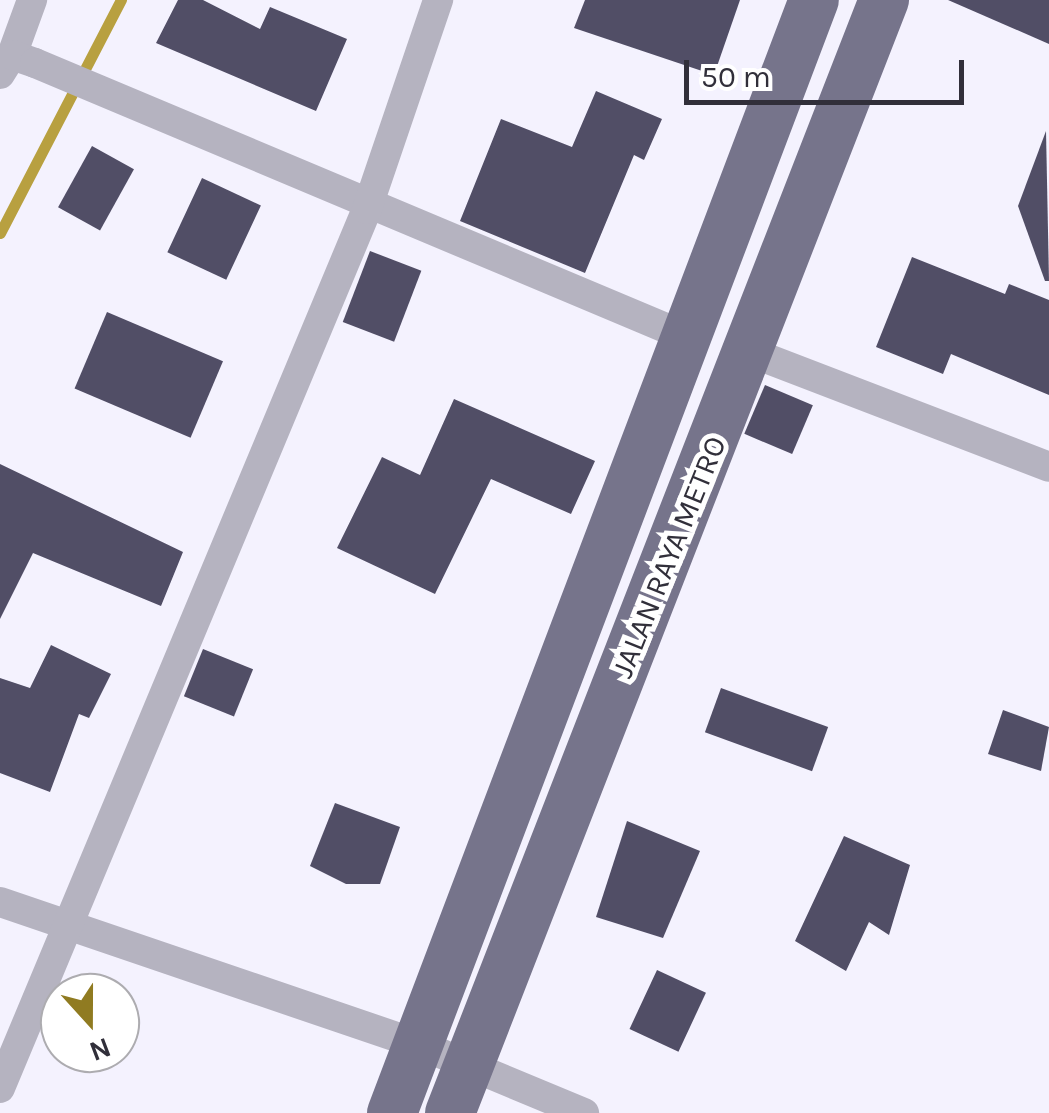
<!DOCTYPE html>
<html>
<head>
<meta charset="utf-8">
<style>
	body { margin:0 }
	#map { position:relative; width:1049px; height:1113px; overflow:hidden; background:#f4f2fe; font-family:Karla,sans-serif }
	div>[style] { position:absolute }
	.stream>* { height:11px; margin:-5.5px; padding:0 5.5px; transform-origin:5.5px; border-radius:5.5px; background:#b8a040 }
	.building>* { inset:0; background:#514e66; transform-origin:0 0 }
	.minor>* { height:30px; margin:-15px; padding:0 15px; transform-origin:15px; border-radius:15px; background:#b5b3c0 }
	.trunk>* { height:50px; margin:-25px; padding:0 25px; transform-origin:25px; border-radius:25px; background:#76748b }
	span { translate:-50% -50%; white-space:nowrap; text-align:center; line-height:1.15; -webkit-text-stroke:10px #fff; paint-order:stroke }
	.street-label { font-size:30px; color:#312f3a }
	.north { position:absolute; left:40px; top:973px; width:100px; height:100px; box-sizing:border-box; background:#fff; border:2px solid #adacb0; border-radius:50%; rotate:159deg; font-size:28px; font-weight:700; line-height:40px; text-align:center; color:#312f3a }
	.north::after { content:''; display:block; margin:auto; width:35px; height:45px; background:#907b21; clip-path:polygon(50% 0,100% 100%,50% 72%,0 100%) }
	.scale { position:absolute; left:684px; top:60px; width:280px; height:45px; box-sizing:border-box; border:5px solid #312f3a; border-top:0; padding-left:12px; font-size:30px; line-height:35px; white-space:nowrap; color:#312f3a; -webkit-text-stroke:8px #fff; paint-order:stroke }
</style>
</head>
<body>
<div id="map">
	<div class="stream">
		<i style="left:0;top:233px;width:263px;rotate:-62.6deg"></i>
	</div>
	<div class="building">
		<i style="clip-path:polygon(178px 0,203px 0,260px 29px,270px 7px,347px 39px,316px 111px,156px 43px)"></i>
		<i style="clip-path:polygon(585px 0,740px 0,714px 75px,574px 28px)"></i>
		<i style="clip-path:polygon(948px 0,1049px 0,1049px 44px)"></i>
		<i style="clip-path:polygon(596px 91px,662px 119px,644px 160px,634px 155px,585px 273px,460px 221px,501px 119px,572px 147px)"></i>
		<i style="clip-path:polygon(1046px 131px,1049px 281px,1045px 281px,1018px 206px)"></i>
		<i style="left:92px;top:146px;width:48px;height:70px;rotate:29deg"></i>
		<i style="left:202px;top:178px;width:65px;height:82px;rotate:25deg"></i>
		<i style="left:370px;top:251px;width:55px;height:76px;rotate:21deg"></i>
		<i style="clip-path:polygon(912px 257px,1005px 294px,1009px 284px,1049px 300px,1049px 395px,951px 354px,943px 374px,876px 347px)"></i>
		<i style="left:107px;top:312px;width:126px;height:83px;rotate:23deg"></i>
		<i style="left:765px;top:385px;width:52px;height:53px;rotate:23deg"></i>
		<i style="clip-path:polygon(454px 399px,595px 461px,571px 514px,491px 479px,435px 594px,337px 548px,382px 457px,420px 475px)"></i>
		<i style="clip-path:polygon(0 464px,183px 552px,161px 606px,33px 553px,0 619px)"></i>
		<i style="clip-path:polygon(51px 645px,111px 674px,89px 718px,79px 714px,50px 792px,0 773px,0 678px,30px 688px)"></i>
		<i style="left:203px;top:649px;width:54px;height:51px;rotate:22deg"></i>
		<i style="left:721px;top:688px;width:114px;height:47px;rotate:20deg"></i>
		<i style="clip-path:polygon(1003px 710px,1049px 727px,1041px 771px,988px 754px)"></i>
		<i style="clip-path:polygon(335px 803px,400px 827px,380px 884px,346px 884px,310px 866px)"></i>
		<i style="clip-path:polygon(627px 821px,700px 851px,663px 938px,596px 917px)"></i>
		<i style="clip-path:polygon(844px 836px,910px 865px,889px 935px,869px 922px,846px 971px,795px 941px)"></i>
		<i style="left:657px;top:970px;width:54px;height:65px;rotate:25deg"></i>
	</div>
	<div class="minor">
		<i style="left:12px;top:55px;width:59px;rotate:-70deg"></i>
		<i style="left:0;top:74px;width:22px;rotate:-58deg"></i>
		<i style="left:12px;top:55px;width:24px;rotate:19deg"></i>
		<i style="left:35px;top:63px;width:707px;rotate:22.79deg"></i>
		<i style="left:750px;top:352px;width:320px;rotate:21deg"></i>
		<i style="left:0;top:902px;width:441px;rotate:18.8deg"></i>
		<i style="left:418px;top:1044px;width:180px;rotate:22.6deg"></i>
		<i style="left:0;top:1088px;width:953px;rotate:-67.34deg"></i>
		<i style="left:367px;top:209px;width:221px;rotate:-71.2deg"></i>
	</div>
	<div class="trunk">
		<i style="left:392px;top:1113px;width:1190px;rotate:-69.24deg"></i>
		<i style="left:450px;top:1113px;width:1195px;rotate:-68.7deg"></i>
	</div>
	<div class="street-label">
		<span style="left:669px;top:557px;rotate:-68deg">JALAN RAYA METRO</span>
	</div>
	<div class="north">N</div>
	<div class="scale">50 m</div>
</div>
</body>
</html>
